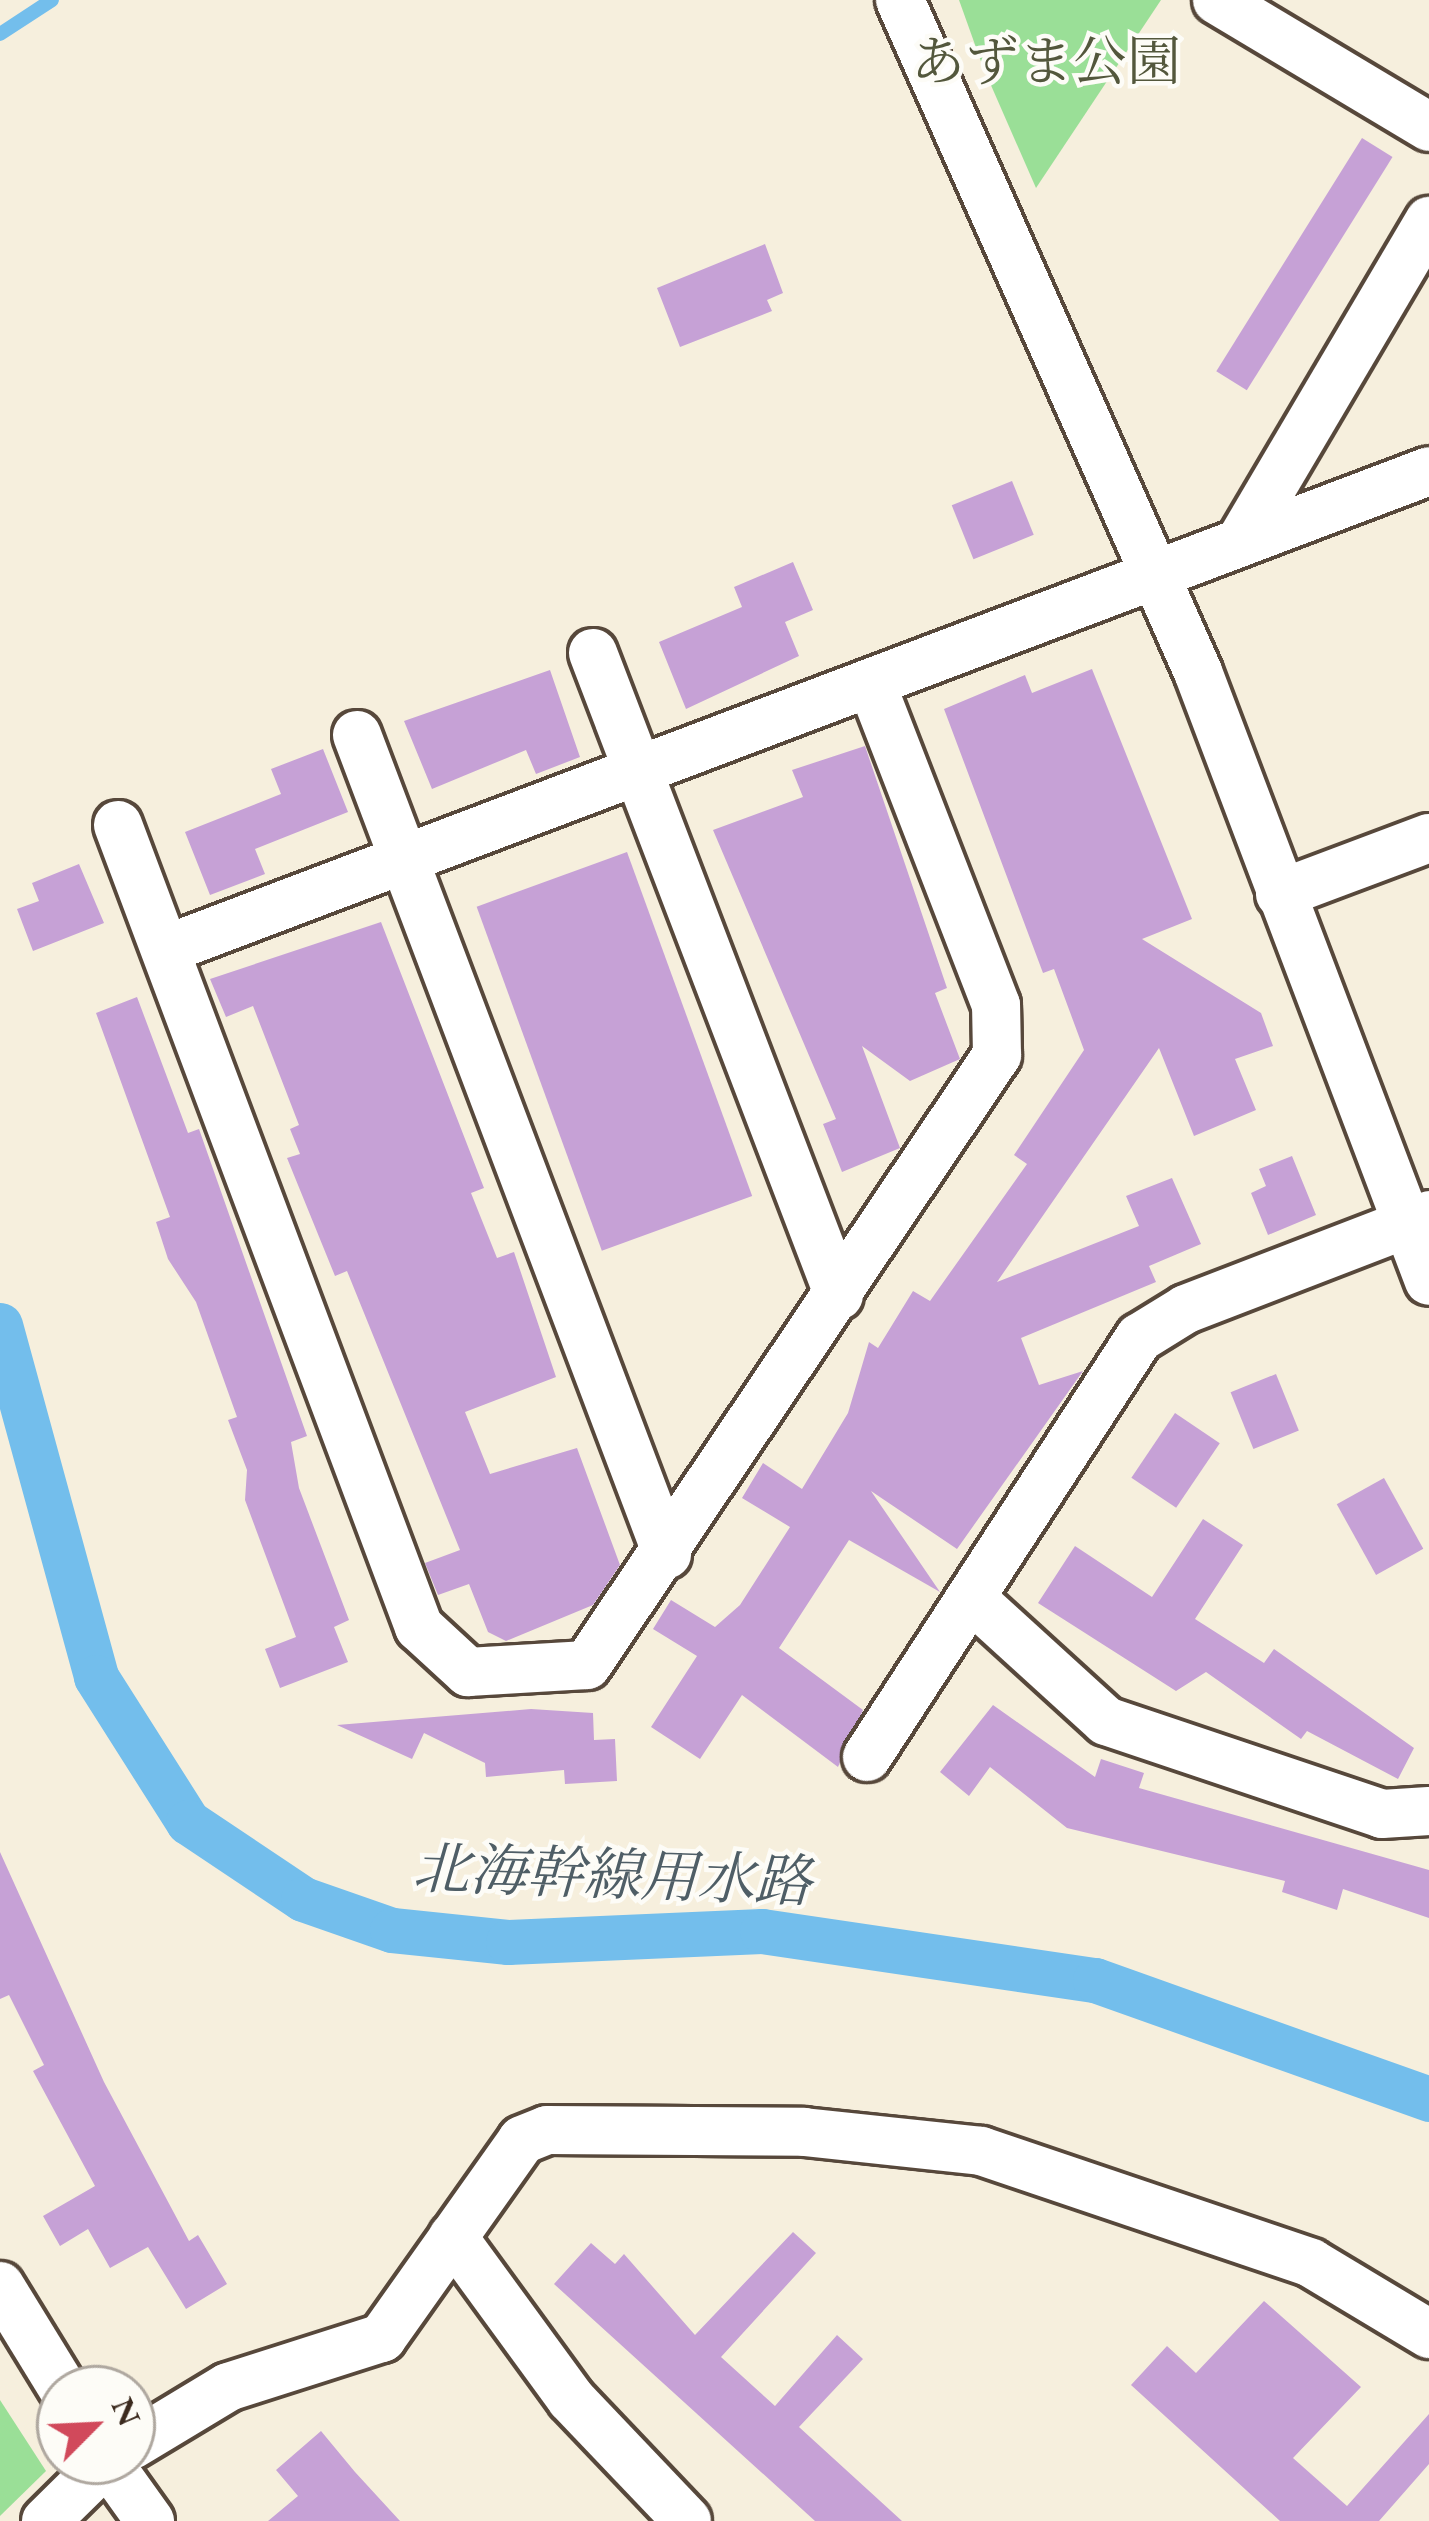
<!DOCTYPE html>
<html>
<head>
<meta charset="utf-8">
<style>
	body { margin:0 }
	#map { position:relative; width:1429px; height:2521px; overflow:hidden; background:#f6efdd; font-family:"EB Garamond","Noto Serif JP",serif }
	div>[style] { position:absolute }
	.green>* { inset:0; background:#9adf97 }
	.stream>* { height:14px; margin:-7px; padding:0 7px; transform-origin:7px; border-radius:7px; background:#73beec }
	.canal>* { height:45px; margin:-22.5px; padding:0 22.5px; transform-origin:22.5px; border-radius:22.5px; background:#73beec }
	.building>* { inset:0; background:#c6a1d6; transform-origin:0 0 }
	.roads { filter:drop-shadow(3px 0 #57483b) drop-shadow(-3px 0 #57483b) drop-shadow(0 3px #57483b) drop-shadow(0 -3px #57483b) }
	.minor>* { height:48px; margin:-24px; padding:0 24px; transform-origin:24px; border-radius:24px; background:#fff }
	span { translate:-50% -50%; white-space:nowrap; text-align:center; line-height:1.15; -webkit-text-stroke:9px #fdfcf7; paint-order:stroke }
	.park-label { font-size:54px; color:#53573c }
	.water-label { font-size:57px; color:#4f5e66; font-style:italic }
	.north { position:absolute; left:36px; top:2365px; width:120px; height:120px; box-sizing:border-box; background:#fdfcf7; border:3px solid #afa8a0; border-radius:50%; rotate:66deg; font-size:33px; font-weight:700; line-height:48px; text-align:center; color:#3b2a1e }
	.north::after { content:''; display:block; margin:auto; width:42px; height:54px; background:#d1495b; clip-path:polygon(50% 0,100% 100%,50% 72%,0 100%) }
</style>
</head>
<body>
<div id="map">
	<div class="green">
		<i style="clip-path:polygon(959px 0,1161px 0,1036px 188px,983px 67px)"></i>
		<i style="clip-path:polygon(0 2400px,46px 2471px,0 2516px)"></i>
	</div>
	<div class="stream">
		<i style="left:0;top:34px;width:62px;rotate:-33.2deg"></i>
	</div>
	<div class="canal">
		<i style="left:0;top:1325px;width:365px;rotate:74.7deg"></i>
		<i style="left:96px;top:1677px;width:172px;rotate:57.6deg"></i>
		<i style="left:188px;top:1822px;width:138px;rotate:33.8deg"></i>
		<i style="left:303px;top:1899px;width:94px;rotate:19.2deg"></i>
		<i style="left:392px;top:1930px;width:117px;rotate:5.9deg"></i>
		<i style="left:508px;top:1942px;width:254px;rotate:-2.5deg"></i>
		<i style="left:762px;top:1931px;width:337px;rotate:8.4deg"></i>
		<i style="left:1095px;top:1980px;width:355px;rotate:19.6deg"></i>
	</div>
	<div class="building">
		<i style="left:1362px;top:138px;width:36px;height:275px;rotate:32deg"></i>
		<i style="clip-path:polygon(765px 244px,783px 293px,767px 300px,772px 311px,680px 347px,657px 288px)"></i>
		<i style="left:1012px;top:481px;width:58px;height:65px;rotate:68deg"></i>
		<i style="clip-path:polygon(793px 562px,813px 610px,785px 622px,799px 656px,686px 709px,659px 642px,742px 607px,734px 587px)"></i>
		<i style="clip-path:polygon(1092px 669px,1192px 919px,1142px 939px,1261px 1013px,1273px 1046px,1235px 1059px,1256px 1110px,1194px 1136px,1159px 1048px,997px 1282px,1139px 1226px,1126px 1196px,1172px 1178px,1201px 1244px,1149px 1266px,1156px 1282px,1021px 1338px,1039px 1385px,1083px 1371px,957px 1549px,871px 1491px,940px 1592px,849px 1540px,779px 1648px,863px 1710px,838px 1767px,742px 1695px,700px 1759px,651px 1727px,697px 1656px,653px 1629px,671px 1600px,715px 1627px,740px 1605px,790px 1527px,742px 1498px,763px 1463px,802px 1489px,848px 1413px,869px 1342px,878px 1348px,913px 1291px,930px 1301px,1027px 1164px,1014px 1155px,1084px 1050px,1054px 969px,1043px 973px,944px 709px,1025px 675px,1032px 693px)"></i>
		<i style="clip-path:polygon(550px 670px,580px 757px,536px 774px,526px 750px,432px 789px,404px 721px)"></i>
		<i style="clip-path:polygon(865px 746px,947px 988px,935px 993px,960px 1059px,910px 1081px,862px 1046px,900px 1148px,842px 1172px,823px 1124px,836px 1119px,713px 830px,803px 797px,792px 770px)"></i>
		<i style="clip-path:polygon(323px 749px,348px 812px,255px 849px,265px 874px,210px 895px,185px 832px,281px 794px,271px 769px)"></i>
		<i style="left:627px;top:852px;width:366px;height:160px;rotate:70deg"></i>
		<i style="clip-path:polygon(79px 864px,104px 923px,33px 951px,17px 909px,39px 901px,32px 883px)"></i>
		<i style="clip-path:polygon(381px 922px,484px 1188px,471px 1193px,497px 1258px,514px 1252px,556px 1377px,465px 1412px,490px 1474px,577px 1448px,620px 1565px,593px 1605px,506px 1641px,488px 1632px,469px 1584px,438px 1595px,425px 1563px,460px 1550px,347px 1271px,335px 1276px,287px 1158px,300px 1154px,290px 1129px,299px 1125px,253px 1006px,226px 1017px,210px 979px)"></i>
		<i style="clip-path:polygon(137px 997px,188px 1133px,199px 1129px,307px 1436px,291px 1442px,299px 1488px,349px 1620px,334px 1627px,348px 1662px,280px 1688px,265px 1649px,296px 1637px,245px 1500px,247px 1470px,228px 1420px,237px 1417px,196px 1302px,168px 1259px,156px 1222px,170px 1217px,96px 1013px)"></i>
		<i style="clip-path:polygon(1292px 1156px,1316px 1215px,1268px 1235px,1251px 1193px,1266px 1186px,1259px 1169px)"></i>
		<i style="left:1276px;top:1374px;width:61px;height:49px;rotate:68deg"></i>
		<i style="left:1175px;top:1413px;width:54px;height:78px;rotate:34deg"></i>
		<i style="left:1384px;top:1478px;width:81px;height:54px;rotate:61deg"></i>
		<i style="clip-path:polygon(1203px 1519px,1243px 1545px,1195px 1619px,1264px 1663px,1274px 1649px,1414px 1748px,1398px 1779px,1307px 1731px,1301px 1739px,1206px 1672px,1176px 1691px,1038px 1603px,1075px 1546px,1152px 1597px)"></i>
		<i style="clip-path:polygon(993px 1705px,1095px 1777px,1101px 1759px,1144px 1773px,1139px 1788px,1429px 1870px,1429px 1918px,1343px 1889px,1337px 1910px,1282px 1892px,1285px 1881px,1067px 1828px,990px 1767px,969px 1796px,940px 1772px)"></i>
		<i style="clip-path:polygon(531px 1709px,593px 1713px,594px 1740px,615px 1739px,617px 1781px,565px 1784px,564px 1770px,486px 1777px,485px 1763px,424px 1733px,412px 1759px,337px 1725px)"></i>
		<i style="clip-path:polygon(0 1852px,104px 2082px,189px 2241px,198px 2235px,227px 2284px,186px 2309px,148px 2247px,110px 2268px,88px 2229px,60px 2246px,43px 2216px,95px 2186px,33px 2071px,44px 2065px,9px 1995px,0 1999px)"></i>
		<i style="clip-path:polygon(793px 2232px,816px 2253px,721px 2357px,775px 2406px,837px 2335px,863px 2359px,799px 2427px,902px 2521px,815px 2521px,554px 2284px,591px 2243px,615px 2264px,624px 2254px,695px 2335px)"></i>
		<i style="clip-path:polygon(1264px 2301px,1361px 2387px,1293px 2458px,1347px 2506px,1429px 2414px,1429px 2464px,1379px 2521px,1280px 2521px,1131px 2385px,1167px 2346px,1196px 2373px)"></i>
		<i style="clip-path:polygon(321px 2431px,355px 2472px,400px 2521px,268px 2521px,298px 2496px,276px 2470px)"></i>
	</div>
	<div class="roads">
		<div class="minor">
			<i style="left:900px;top:0;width:735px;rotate:66.08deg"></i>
			<i style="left:1198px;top:672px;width:651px;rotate:69.23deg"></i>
			<i style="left:1217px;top:0;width:247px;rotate:30.9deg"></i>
			<i style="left:1243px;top:537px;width:367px;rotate:-59.5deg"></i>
			<i style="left:593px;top:653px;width:688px;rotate:69.06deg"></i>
			<i style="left:357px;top:735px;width:876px;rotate:69.27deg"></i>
			<i style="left:118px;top:825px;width:857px;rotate:69.43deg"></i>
			<i style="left:419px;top:1627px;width:67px;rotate:42.6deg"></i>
			<i style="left:468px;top:1672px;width:119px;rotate:-3.4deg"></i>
			<i style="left:587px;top:1665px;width:735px;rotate:-56.09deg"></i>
			<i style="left:997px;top:1055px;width:50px;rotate:-91.1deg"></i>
			<i style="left:996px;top:1005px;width:345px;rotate:-111.2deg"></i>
			<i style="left:1280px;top:894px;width:159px;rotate:-20.6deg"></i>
			<i style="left:167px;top:949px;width:1349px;rotate:-20.74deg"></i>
			<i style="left:972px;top:1599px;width:181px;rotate:42.3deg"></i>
			<i style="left:1106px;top:1721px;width:291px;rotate:18.6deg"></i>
			<i style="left:1382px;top:1814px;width:47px;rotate:-3.7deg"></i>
			<i style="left:867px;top:1757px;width:500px;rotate:-57deg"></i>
			<i style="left:1139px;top:1338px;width:55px;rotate:-31.7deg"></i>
			<i style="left:1186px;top:1309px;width:261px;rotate:-21.1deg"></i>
			<i style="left:453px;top:2237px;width:200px;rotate:53.9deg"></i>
			<i style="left:571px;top:2399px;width:168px;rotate:46.4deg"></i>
			<i style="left:0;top:2286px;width:121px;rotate:58.5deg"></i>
			<i style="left:132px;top:2445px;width:112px;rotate:-31.1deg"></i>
			<i style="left:228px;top:2387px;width:162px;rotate:-17.7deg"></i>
			<i style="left:382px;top:2338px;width:242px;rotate:-54.7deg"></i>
			<i style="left:522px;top:2140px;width:27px;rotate:-22deg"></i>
			<i style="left:547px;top:2130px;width:257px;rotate:0.4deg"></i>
			<i style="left:804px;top:2132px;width:178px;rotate:6.1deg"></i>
			<i style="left:981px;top:2151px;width:348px;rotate:18.7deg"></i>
			<i style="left:1311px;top:2263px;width:138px;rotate:31deg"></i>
			<i style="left:107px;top:2461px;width:74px;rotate:54.4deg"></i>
			<i style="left:46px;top:2521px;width:86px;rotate:-44.5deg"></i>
		</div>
	</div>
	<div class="park-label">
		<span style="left:1046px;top:61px">あずま公園</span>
	</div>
	<div class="water-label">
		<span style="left:612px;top:1875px;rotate:2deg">北海幹線用水路</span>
	</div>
	<div class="north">N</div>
</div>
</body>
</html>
